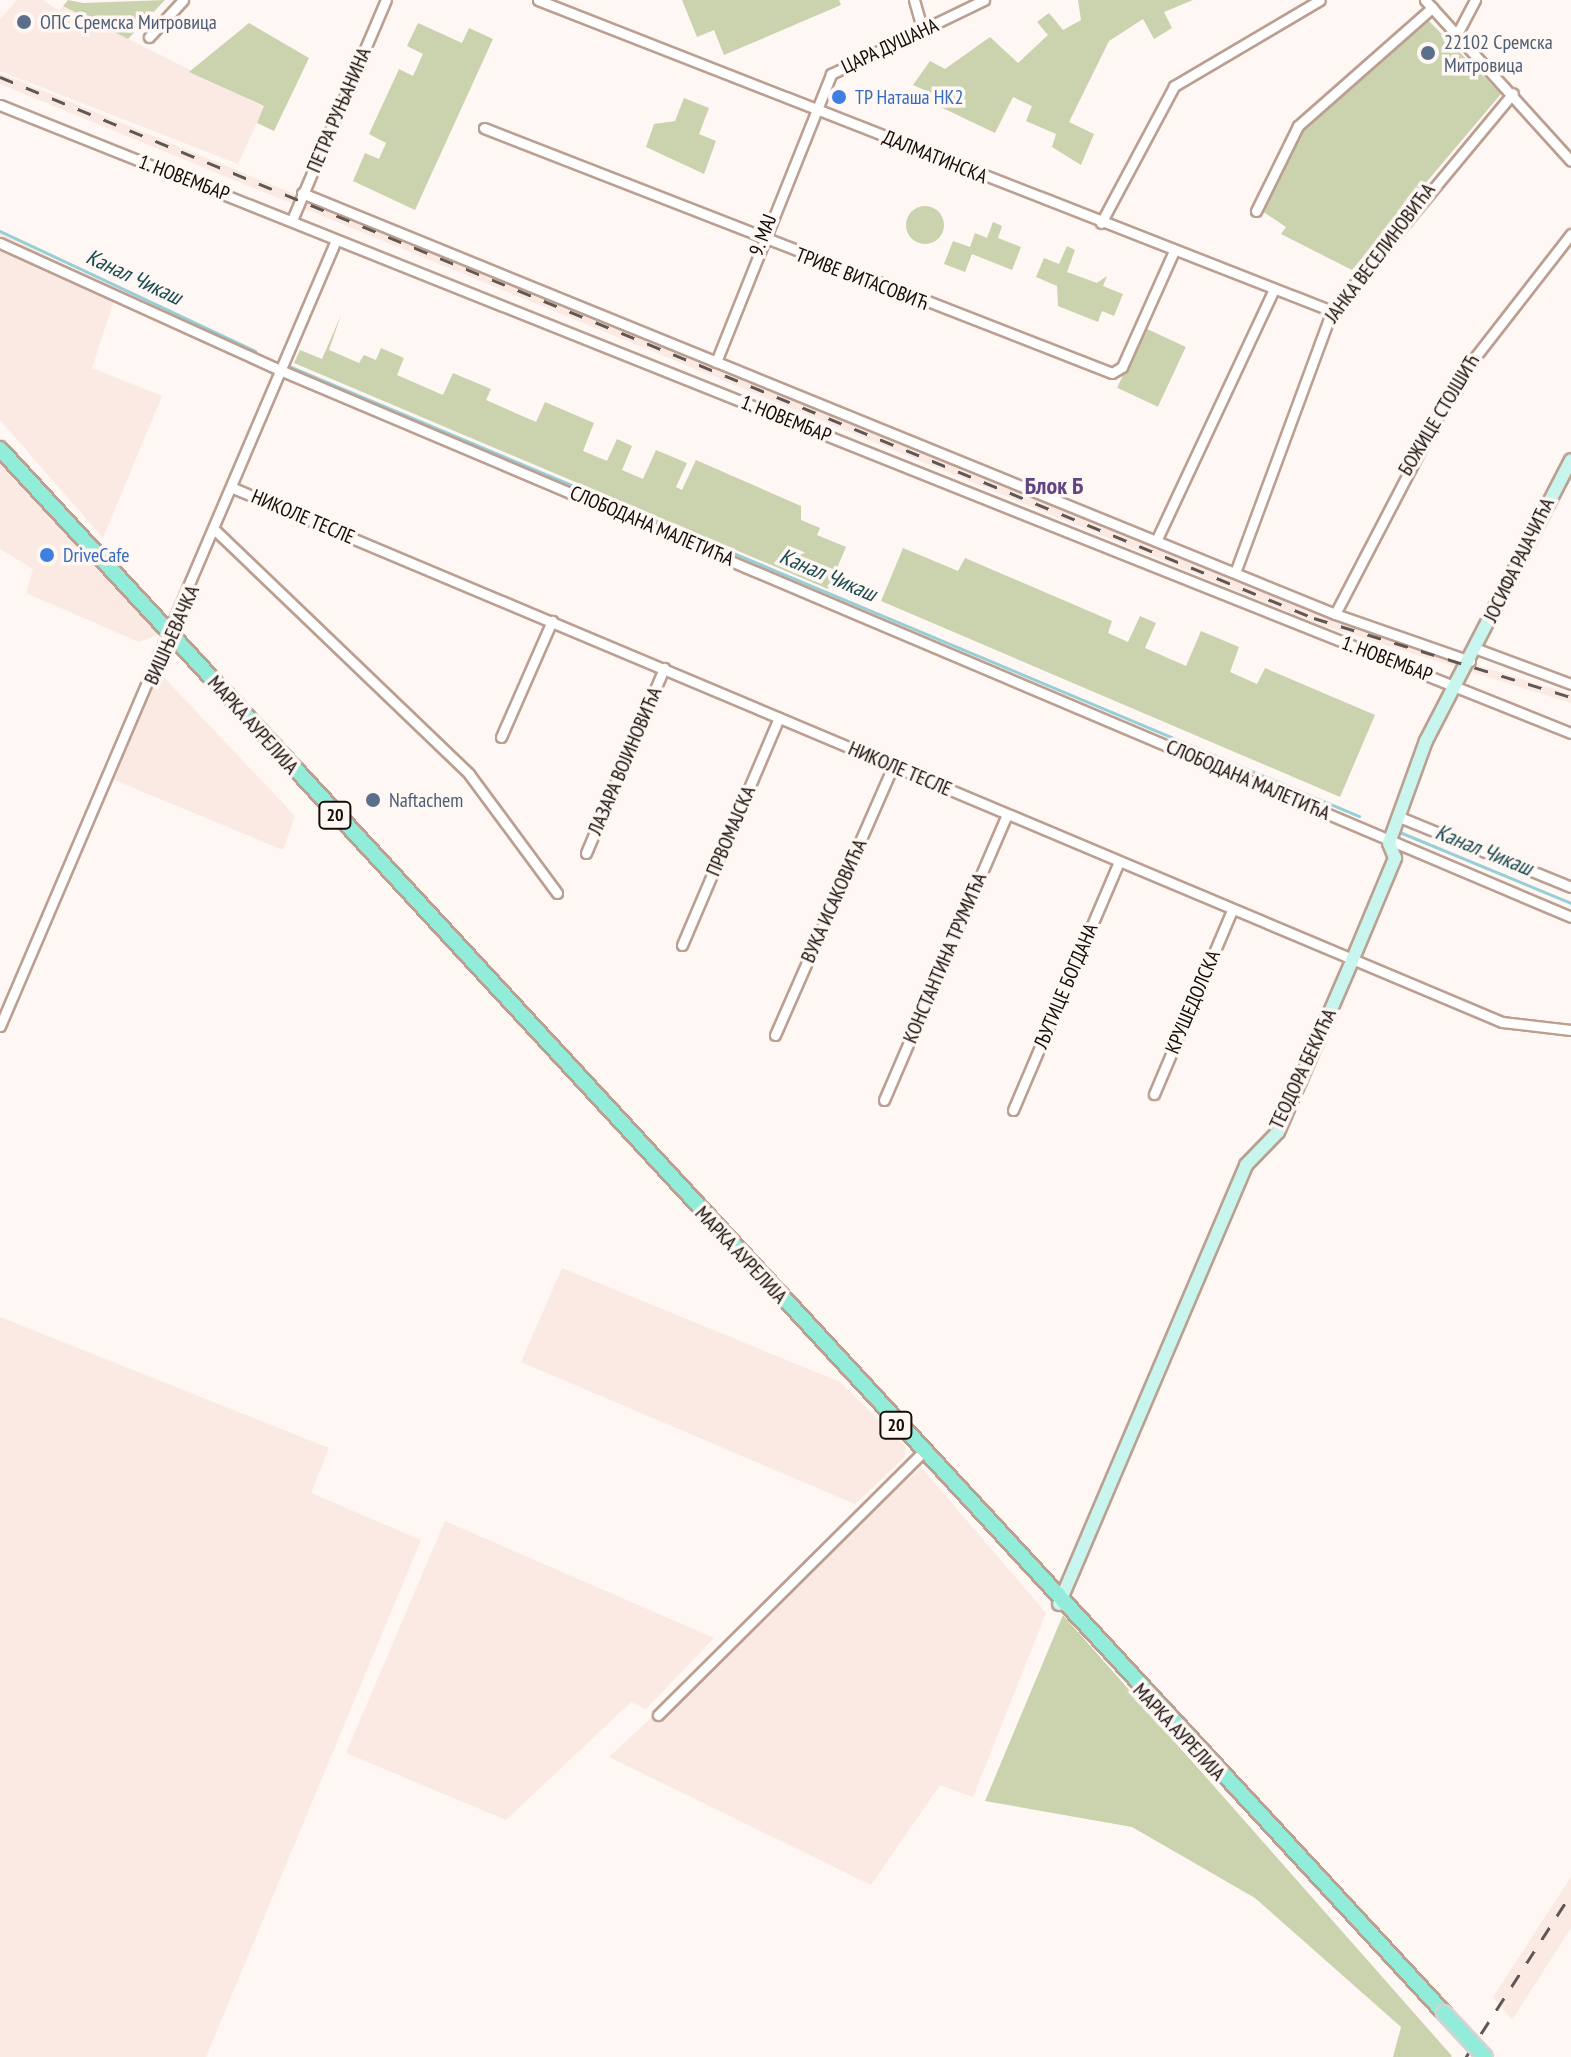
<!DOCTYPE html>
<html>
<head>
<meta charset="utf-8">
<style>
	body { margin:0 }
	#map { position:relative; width:1571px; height:2057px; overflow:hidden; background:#fef7f4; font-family:"PT Sans Narrow",sans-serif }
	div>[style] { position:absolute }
	.built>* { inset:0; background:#faeae3 }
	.green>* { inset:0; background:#cad2ae; transform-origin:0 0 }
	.round { border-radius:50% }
	.stream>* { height:3px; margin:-1.5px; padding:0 1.5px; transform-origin:1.5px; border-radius:1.5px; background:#98cfd7 }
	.roads { filter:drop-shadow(2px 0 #bb9f91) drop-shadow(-2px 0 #bb9f91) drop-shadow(0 2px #bb9f91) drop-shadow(0 -2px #bb9f91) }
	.street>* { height:9px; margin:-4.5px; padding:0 4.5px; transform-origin:4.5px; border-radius:4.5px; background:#fff }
	.secondary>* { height:12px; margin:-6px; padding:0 6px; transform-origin:6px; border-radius:6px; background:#c8f5ed }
	.primary>* { height:14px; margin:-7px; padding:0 7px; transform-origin:7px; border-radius:7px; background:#92ecda }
	.rail>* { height:3px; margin-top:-1.5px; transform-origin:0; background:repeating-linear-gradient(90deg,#5f5753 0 14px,transparent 0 28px) }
	.bridges { filter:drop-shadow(2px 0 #d5d3d2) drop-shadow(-2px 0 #d5d3d2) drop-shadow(0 2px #d5d3d2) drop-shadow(0 -2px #d5d3d2) }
	.primary-bridge>* { height:14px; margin:-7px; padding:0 7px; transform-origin:7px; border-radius:7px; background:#92ecda }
	.dots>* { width:22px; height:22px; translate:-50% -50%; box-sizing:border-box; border:4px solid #fef7f4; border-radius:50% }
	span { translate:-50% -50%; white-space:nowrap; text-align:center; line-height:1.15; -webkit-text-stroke:7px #fef7f4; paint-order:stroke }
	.shield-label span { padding:2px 6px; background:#fef7f4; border:2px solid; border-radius:6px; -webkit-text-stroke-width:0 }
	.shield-label { font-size:18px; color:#140b06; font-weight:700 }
	.service-label { font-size:20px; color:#4e5e75 }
	.left { translate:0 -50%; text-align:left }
	.street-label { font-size:20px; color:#140b06 }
	.shop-label { font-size:20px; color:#366cbe }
	.water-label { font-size:22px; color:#194a50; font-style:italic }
	.quarter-label { font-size:24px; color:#614581; font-weight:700 }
</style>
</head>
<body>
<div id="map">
	<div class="built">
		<i style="clip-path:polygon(17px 0,43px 0,59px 11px,63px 6px,264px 107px,238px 164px,0 71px,0 19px)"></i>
		<i style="clip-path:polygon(0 73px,1252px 588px,1355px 628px,1571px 694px,1571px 703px,1318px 624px,0 84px)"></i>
		<i style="clip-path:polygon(0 232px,117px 291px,92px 368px,162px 396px,103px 538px,0 420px)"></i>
		<i style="clip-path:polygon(0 459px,160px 634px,139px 642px,26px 593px,33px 569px,0 549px)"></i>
		<i style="clip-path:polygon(158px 671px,295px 816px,283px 850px,112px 779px)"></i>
		<i style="clip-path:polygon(562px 1268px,840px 1382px,906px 1447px,904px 1458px,855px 1504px,521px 1362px)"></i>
		<i style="clip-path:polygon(0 1317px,329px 1448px,311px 1493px,421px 1540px,206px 2057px,0 2057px)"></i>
		<i style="clip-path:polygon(921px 1467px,1046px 1613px,973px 1797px,940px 1785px,871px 1885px,609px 1757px)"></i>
		<i style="clip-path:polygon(445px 1521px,714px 1638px,646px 1709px,631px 1702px,506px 1820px,346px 1753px)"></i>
		<i style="clip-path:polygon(1571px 1877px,1571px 1928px,1512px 2020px,1493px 1997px)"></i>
	</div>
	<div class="green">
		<i style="clip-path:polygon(68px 0,83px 3px,165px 0,128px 39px,63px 6px)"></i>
		<i style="clip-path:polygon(682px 0,839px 0,841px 5px,724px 55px,714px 30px,697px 37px)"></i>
		<i style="clip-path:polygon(1078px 0,1193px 0,1164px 12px,1172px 28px,1154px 39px,1143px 19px,1109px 41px,1069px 122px,1094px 134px,1081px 165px,1052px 147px,1056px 134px,1026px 121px,1032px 106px,1013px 97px,995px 133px,930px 102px,933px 94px,913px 85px,930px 61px,945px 69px,990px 37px,1018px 63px,1048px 35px,1037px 22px,1049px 13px,1063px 30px,1081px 20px)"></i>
		<i style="clip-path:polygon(1426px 18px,1501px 94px,1352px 270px,1281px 234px,1286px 227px,1262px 211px,1305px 126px)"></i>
		<i style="clip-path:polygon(249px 23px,309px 58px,274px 131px,257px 123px,264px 106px,189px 72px)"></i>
		<i style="clip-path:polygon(418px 23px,462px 43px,469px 28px,493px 39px,415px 210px,353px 181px,365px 153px,379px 159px,386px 143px,369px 134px,399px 69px,413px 76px,423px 54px,407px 46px)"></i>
		<i style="clip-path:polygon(684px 98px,709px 108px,699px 134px,716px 141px,704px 174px,646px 147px,654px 124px,675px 121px)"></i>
		<i class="round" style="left:906px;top:206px;width:38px;height:38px"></i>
		<i style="clip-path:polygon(993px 222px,1002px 226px,998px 238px,1021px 247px,1012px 270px,972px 254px,965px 272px,944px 264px,953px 241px,970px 247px,975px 233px,987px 238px)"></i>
		<i style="clip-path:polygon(1067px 246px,1075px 250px,1067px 272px,1097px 283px,1107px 276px,1103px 286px,1123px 294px,1114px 316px,1102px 311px,1098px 322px,1058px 306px,1057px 286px,1036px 277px,1044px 258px,1059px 264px)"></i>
		<i style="clip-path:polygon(341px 315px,329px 350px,359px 363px,364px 355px,376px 360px,381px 348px,404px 358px,397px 375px,443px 395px,453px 373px,491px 389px,486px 400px,536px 422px,545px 402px,594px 423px,583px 451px,607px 461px,617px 439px,632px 446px,622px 470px,643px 479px,656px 450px,687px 463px,676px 487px,682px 490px,696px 460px,801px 506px,801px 520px,820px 528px,817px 535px,846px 547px,828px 589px,294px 363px,300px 350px,322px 359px)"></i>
		<i style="left:1145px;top:328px;width:45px;height:66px;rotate:25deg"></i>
		<i style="clip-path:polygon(903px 548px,958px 571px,965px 558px,1112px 621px,1108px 633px,1128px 642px,1140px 616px,1156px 623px,1145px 648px,1186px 666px,1201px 631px,1239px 647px,1230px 672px,1257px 684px,1265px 668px,1375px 715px,1340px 797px,881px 601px)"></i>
		<i style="clip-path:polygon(1063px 1615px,1452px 2056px,1451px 2057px,1393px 2057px,1401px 2027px,1255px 1898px,1132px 1827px,985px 1801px)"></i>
	</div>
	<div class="stream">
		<i style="left:0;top:231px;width:282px;rotate:25.2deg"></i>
		<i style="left:286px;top:365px;width:1164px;rotate:22.8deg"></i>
		<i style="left:1397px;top:831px;width:188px;rotate:22.5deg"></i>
	</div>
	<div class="roads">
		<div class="street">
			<i style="left:538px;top:0;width:853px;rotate:21.39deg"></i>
			<i style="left:914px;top:0;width:33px;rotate:74deg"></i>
			<i style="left:1425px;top:0;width:217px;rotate:47.8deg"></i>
			<i style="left:1456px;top:36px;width:41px;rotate:-62.2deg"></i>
			<i style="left:149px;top:37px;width:50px;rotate:-47.4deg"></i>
			<i style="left:0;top:105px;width:1692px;rotate:21.79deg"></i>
			<i style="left:484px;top:128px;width:674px;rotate:21.31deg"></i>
			<i style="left:1112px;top:373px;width:12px;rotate:-31deg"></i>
			<i style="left:1122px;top:367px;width:127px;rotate:-65.9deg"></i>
			<i style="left:302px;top:193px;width:1115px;rotate:22.17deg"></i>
			<i style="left:1335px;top:614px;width:143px;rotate:19.2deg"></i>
			<i style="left:1256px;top:211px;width:95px;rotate:-63.7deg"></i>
			<i style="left:1298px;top:126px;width:179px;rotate:-41.4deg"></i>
			<i style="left:292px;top:220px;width:239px;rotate:-66.9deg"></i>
			<i style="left:1101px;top:223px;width:155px;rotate:-61.9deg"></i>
			<i style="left:1174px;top:86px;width:169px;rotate:-30.5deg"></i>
			<i style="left:0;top:243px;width:307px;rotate:24.4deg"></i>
			<i style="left:280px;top:370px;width:1402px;rotate:22.96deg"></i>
			<i style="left:716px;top:362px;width:310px;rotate:-68.2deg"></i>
			<i style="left:831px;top:74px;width:170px;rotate:-25.8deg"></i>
			<i style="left:233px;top:488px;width:1377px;rotate:22.82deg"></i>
			<i style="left:1502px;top:1022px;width:69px;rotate:6.6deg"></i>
			<i style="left:216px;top:531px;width:351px;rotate:43.8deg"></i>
			<i style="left:469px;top:774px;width:148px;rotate:53.5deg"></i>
			<i style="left:1156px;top:541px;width:278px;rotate:-64.9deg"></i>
			<i style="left:1236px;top:570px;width:276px;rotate:-69.7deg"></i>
			<i style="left:1332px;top:311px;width:283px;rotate:-50.3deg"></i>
			<i style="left:1335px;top:614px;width:260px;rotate:-62.5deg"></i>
			<i style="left:1455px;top:383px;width:189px;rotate:-52.1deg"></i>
			<i style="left:1477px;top:649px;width:100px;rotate:20.4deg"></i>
			<i style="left:501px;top:737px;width:127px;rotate:-66.3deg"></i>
			<i style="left:1397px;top:816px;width:188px;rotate:22.2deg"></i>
			<i style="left:586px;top:853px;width:201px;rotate:-67.1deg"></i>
			<i style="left:682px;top:945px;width:247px;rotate:-66.9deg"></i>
			<i style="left:0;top:1026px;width:855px;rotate:-66.85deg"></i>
			<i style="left:775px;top:1035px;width:294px;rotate:-66.3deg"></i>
			<i style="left:1154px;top:1094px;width:200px;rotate:-67deg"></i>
			<i style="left:884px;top:1100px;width:310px;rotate:-66.7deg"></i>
			<i style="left:1013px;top:1110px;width:270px;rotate:-66.9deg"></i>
			<i style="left:658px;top:1715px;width:372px;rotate:-44.8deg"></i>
		</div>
		<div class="secondary">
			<i style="left:1059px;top:1604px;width:477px;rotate:-66.9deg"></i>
			<i style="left:1246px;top:1165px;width:46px;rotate:-45.9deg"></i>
			<i style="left:1278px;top:1132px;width:186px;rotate:-66.6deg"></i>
			<i style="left:1352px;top:961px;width:112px;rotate:-67.3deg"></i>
			<i style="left:1395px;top:858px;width:16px;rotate:-112deg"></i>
			<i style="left:1389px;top:843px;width:109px;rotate:-70.1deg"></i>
			<i style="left:1426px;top:741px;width:316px;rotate:-62.7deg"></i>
		</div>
		<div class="primary">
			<i style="left:0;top:449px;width:2129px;rotate:47.28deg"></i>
		</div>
	</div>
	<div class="rail">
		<i style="left:0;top:77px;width:1421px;rotate:22.38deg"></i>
		<i style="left:1314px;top:618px;width:269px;rotate:17.1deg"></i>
		<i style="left:1466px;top:2057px;width:194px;rotate:-57.2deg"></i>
	</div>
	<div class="bridges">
		<div class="primary-bridge">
			<i style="left:1444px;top:2013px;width:60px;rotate:47deg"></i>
		</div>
	</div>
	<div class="dots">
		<i style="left:24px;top:22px;background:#5c6f8a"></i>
		<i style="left:1428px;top:53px;background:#5c6f8a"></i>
		<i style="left:839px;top:97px;background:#3f7fe0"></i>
		<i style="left:47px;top:555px;background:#3f7fe0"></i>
		<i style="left:373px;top:800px;background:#5c6f8a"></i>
	</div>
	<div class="shield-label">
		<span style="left:335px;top:815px">20</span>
		<span style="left:896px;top:1425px">20</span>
	</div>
	<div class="service-label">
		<span class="left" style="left:40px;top:22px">ОПС Сремска Митровица</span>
		<span class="left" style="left:1444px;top:54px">22102 Сремска<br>Митровица</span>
		<span class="left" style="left:389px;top:800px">Naftachem</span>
	</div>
	<div class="street-label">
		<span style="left:890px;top:46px;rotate:-25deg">ЦАРА ДУШАНА</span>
		<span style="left:339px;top:110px;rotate:-67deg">ПЕТРА РУЊАНИНА</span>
		<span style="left:935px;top:157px;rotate:22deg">ДАЛМАТИНСКА</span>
		<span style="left:184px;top:178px;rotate:21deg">1. НОВЕМБАР</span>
		<span style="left:763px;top:235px;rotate:-69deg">9. МАЈ</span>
		<span style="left:1380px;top:253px;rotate:-53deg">ЈАНКА ВЕСЕЛИНОВИЋА</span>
		<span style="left:862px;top:279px;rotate:21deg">ТРИВЕ ВИТАСОВИЋ</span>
		<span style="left:1439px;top:415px;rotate:-59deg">БОЖИЦЕ СТОЈШИЋ</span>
		<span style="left:786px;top:419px;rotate:22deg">1. НОВЕМБАР</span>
		<span style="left:303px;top:517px;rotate:23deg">НИКОЛЕ ТЕСЛЕ</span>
		<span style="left:652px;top:526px;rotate:23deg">СЛОБОДАНА МАЛЕТИЋА</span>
		<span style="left:1519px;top:560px;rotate:-64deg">ЈОСИФА РАЈАЧИЋА</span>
		<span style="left:172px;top:635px;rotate:-66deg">ВИШЊЕВАЧКА</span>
		<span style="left:1387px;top:659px;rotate:21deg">1. НОВЕМБАР</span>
		<span style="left:253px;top:725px;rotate:48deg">МАРКА АУРЕЛИЈА</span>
		<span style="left:625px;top:761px;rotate:-67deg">ЛАЗАРА ВОЈИНОВИЋА</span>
		<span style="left:900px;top:769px;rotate:23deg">НИКОЛЕ ТЕСЛЕ</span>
		<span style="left:1248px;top:780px;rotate:23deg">СЛОБОДАНА МАЛЕТИЋА</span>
		<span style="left:731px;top:831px;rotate:-67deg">ПРВОМАЈСКА</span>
		<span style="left:834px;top:901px;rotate:-66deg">ВУКА ИСАКОВИЋА</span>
		<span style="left:945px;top:958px;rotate:-67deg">КОНСТАНТИНА ТРУМИЋА</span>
		<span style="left:1066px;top:986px;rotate:-67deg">ЉУТИЦЕ БОГДАНА</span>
		<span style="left:1193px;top:1002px;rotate:-67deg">КРУШЕДОЛСКА</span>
		<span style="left:1303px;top:1069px;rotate:-65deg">ТЕОДОРА БЕКИЋА</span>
		<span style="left:741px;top:1255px;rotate:47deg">МАРКА АУРЕЛИЈА</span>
		<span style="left:1179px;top:1732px;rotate:47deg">МАРКА АУРЕЛИЈА</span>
	</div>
	<div class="shop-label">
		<span class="left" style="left:855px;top:97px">ТР Наташа НК2</span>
		<span class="left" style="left:63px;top:555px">DriveCafe</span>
	</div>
	<div class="water-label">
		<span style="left:134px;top:277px;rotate:25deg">Канал Чикаш</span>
		<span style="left:828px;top:575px;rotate:23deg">Канал Чикаш</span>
		<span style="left:1484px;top:850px;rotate:22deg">Канал Чикаш</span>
	</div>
	<div class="quarter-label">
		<span style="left:1054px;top:486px">Блок Б</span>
	</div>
</div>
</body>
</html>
